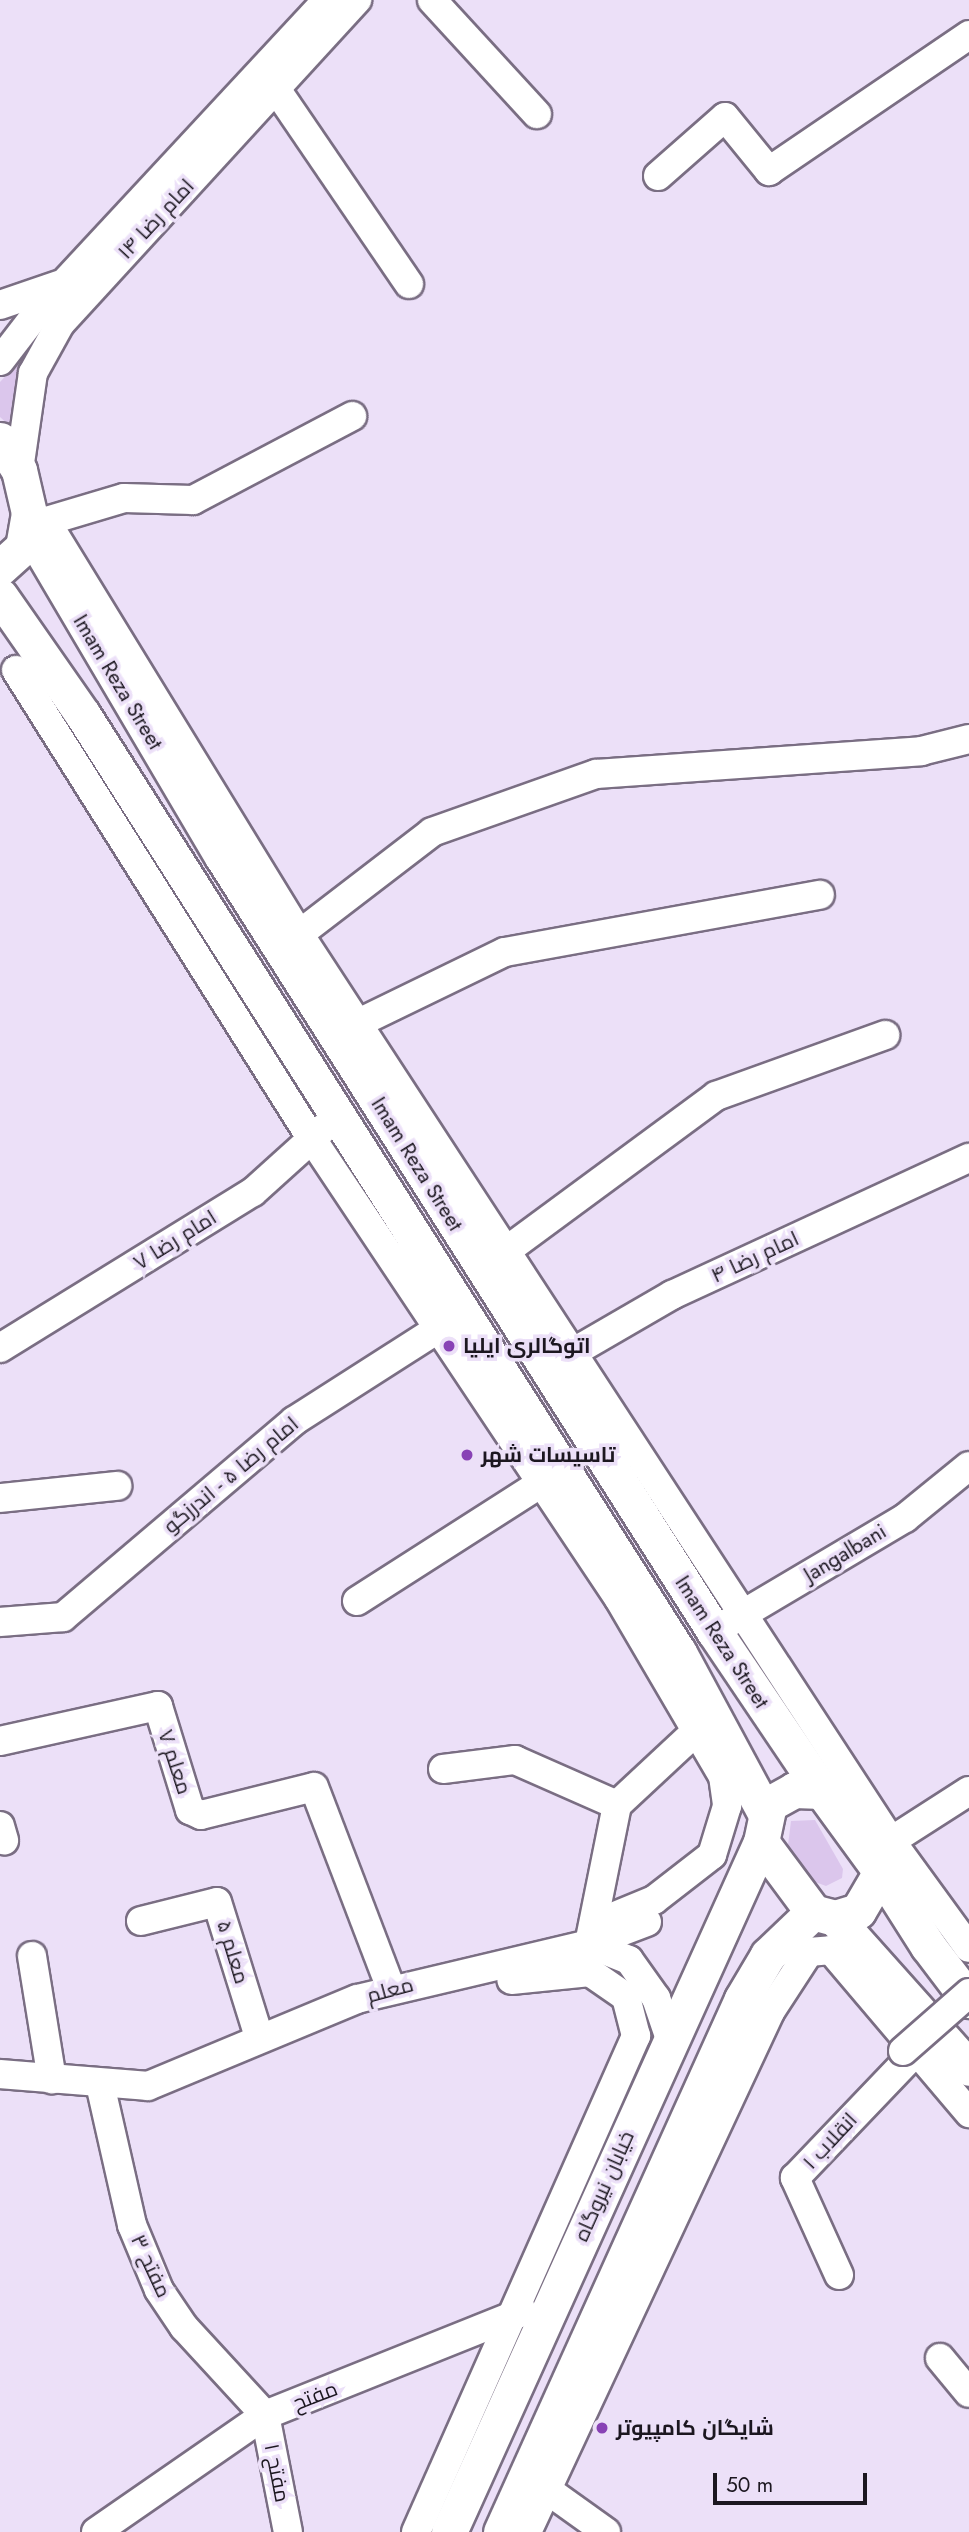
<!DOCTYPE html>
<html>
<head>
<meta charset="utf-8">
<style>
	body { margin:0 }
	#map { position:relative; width:969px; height:2532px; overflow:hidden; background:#ece0f8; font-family:Jost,Cairo,sans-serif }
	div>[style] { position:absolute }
	.green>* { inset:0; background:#dbc6ec }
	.roads { filter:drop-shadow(2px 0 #7a6e83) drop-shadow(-2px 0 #7a6e83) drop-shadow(0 2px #7a6e83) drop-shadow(0 -2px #7a6e83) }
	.minor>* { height:28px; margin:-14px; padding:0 14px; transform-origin:14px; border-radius:14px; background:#fff }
	.major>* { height:35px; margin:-17.5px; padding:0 17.5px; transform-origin:17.5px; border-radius:17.5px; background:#fff }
	.bridges { filter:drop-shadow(2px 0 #7a6e83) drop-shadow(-2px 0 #7a6e83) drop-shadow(0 2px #7a6e83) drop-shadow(0 -2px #7a6e83) }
	.minor-bridge>* { height:28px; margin:-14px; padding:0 14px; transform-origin:14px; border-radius:14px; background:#fff }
	.dots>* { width:19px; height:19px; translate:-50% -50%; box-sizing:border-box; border:4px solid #ece0f8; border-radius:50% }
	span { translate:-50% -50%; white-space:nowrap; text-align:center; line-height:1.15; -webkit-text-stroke:7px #ece0f8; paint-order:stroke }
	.street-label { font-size:21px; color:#1c1720 }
	.poi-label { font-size:21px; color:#1c1720; font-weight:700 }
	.left { translate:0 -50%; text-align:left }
	.scale { position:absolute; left:713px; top:2473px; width:154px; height:32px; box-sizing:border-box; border:4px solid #1c1720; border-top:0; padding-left:9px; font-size:21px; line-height:24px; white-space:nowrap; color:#1c1720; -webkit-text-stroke:5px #ece0f8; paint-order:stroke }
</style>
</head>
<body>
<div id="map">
	<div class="green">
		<i style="clip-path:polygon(28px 352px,10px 426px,0 417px,0 382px)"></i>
		<i style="clip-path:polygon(815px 1820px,843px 1869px,842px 1878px,826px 1886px,807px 1879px,787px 1853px,791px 1821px)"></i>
	</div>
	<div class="roads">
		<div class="minor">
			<i style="left:432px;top:0;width:155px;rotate:47.4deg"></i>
			<i style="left:276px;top:89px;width:236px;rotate:55.7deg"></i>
			<i style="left:658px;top:176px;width:89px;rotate:-41.4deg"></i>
			<i style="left:725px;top:117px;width:70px;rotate:50.8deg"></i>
			<i style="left:769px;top:171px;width:242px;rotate:-34.2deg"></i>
			<i style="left:0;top:305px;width:61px;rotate:-19deg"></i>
			<i style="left:0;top:361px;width:66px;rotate:-52.4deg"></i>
			<i style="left:40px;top:309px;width:422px;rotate:-47.1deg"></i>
			<i style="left:19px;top:470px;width:98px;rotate:-81.8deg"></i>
			<i style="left:33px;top:373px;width:56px;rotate:-61.1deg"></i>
			<i style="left:60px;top:324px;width:440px;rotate:-47.5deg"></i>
			<i style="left:46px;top:521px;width:484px;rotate:58.5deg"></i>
			<i style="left:299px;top:934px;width:1083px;rotate:56.87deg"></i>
			<i style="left:891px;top:1841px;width:132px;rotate:53.9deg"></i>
			<i style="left:30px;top:526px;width:98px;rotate:-16.6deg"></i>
			<i style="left:124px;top:498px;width:69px;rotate:1.7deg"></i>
			<i style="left:193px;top:500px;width:180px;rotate:-27.8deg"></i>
			<i style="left:16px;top:670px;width:547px;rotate:57.76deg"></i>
			<i style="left:308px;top:1133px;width:560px;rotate:56.28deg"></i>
			<i style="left:619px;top:1599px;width:205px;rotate:59.6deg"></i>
			<i style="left:723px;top:1776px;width:30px;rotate:82deg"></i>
			<i style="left:727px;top:1806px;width:51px;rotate:107deg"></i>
			<i style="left:712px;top:1855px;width:73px;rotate:142.2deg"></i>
			<i style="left:654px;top:1900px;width:42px;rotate:157.7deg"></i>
			<i style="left:285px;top:945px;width:185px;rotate:-37.5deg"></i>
			<i style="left:432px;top:832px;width:174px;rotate:-19.5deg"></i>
			<i style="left:596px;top:774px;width:326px;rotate:-4deg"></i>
			<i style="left:921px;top:751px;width:49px;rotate:-14deg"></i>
			<i style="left:342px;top:1031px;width:181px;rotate:-25.9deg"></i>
			<i style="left:505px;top:952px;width:320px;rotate:-10.3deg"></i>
			<i style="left:491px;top:1262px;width:280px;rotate:-36.4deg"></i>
			<i style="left:716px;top:1096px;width:180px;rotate:-19.8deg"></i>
			<i style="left:0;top:1348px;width:297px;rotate:-31.7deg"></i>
			<i style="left:253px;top:1192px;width:97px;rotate:-42.1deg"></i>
			<i style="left:558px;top:1361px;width:132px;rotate:-30.1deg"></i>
			<i style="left:672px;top:1295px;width:327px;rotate:-24.8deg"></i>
			<i style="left:0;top:1498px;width:118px;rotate:-5.9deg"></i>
			<i style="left:357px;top:1601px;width:237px;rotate:-32.6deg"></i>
			<i style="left:0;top:1622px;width:63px;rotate:-4.5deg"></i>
			<i style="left:63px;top:1617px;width:303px;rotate:-40.3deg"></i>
			<i style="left:294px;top:1421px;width:191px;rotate:-32.6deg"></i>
			<i style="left:728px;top:1623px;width:206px;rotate:-30.7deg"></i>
			<i style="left:905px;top:1518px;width:82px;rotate:-39.1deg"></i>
			<i style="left:0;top:1741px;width:162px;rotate:-12.5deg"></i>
			<i style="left:158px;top:1706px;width:109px;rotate:72.9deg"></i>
			<i style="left:190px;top:1810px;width:12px;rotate:24deg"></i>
			<i style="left:201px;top:1815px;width:116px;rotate:-13.9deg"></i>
			<i style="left:314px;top:1787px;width:216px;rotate:69.1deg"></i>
			<i style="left:443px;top:1769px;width:73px;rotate:-7.1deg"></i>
			<i style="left:515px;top:1760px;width:111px;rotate:23.8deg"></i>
			<i style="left:0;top:1826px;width:15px;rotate:74deg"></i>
			<i style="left:877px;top:1850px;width:109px;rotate:-32.7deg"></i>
			<i style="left:141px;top:1921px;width:78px;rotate:-14deg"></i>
			<i style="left:217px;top:1902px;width:141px;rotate:72.7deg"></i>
			<i style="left:589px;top:1944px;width:142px;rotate:-78.6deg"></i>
			<i style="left:617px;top:1805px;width:125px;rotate:-43deg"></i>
			<i style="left:589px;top:1944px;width:43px;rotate:21.8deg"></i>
			<i style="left:629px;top:1960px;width:47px;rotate:54.6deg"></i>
			<i style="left:656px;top:1998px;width:43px;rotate:71.1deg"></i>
			<i style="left:32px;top:1956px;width:125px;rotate:80.8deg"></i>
			<i style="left:0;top:2074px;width:148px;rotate:4.6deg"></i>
			<i style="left:148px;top:2086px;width:226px;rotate:-22.6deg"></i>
			<i style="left:357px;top:1999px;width:238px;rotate:-13.3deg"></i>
			<i style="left:589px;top:1944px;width:62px;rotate:-20.8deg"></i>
			<i style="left:100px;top:2084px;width:145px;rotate:77.2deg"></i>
			<i style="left:132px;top:2225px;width:70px;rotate:67.4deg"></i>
			<i style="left:159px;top:2290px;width:45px;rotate:56deg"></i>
			<i style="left:184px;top:2327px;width:120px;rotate:47.4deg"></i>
			<i style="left:265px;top:2415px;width:119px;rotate:78.9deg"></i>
			<i style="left:839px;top:2275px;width:107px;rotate:-114.4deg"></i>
			<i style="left:795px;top:2178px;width:194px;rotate:-46.3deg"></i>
			<i style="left:940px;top:2358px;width:45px;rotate:50.4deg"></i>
			<i style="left:532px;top:2479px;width:91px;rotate:35.6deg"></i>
			<i style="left:96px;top:2532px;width:206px;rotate:-34.7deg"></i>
			<i style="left:265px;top:2415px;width:278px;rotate:-21.8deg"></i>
			<i style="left:416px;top:2532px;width:543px;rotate:-66.08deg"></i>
			<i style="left:636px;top:2036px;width:40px;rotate:-104.4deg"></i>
			<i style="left:626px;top:1997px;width:44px;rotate:-145.2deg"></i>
			<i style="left:590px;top:1972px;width:79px;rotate:174.2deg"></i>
			<i style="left:527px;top:2532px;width:574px;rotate:-64.95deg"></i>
			<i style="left:770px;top:2012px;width:72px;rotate:-57deg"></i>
			<i style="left:809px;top:1952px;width:22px;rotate:-5deg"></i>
			<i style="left:831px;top:1950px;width:214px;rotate:49.7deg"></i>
		</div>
		<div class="major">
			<i style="left:0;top:440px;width:36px;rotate:58deg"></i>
			<i style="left:19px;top:470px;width:44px;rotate:76.9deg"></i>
			<i style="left:29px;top:513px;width:35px;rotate:100deg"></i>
			<i style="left:23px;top:547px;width:31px;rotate:138deg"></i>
			<i style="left:28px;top:527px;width:382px;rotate:59.5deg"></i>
			<i style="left:222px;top:856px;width:918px;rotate:57.59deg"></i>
			<i style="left:714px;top:1631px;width:193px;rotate:56deg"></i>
			<i style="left:0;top:596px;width:145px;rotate:55.1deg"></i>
			<i style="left:83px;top:715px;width:1111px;rotate:57.57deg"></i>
			<i style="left:679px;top:1653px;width:182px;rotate:61.7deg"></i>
			<i style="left:881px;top:1872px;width:45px;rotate:120.5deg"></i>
			<i style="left:858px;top:1911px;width:24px;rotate:163deg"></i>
			<i style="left:835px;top:1918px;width:23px;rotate:-165deg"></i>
			<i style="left:813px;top:1912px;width:87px;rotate:-126.6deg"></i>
			<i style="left:761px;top:1842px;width:39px;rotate:-78deg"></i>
			<i style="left:769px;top:1804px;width:29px;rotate:-29deg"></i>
			<i style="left:794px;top:1790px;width:28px;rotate:2deg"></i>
			<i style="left:822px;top:1791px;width:100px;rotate:53.9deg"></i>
			<i style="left:881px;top:1872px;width:88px;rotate:57.6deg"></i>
			<i style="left:928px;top:1946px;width:68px;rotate:52.8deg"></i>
			<i style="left:835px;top:1918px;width:201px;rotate:48.2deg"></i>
			<i style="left:449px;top:2532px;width:757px;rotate:-65.67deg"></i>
			<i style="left:501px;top:2532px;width:585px;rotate:-65.67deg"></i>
			<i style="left:742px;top:1999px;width:51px;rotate:-59.4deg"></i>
			<i style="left:768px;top:1955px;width:62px;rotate:-43.7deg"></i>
		</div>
	</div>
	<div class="bridges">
		<div class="minor-bridge">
			<i style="left:903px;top:2051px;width:88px;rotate:-41.3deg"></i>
		</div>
	</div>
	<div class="dots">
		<i style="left:449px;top:1346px;background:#8842b5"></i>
		<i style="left:467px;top:1455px;background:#8842b5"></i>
		<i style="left:602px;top:2428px;background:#8842b5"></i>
	</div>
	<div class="street-label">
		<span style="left:156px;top:219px;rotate:-47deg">امام رضا ۱۴</span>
		<span style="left:118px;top:682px;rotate:59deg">Imam Reza Street</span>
		<span style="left:417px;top:1164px;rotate:58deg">Imam Reza Street</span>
		<span style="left:175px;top:1240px;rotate:-32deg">امام رضا ۷</span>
		<span style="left:755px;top:1257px;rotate:-25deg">امام رضا ۴</span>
		<span style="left:231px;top:1475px;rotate:-40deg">امام رضا ۵ - اندرزگو</span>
		<span style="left:845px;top:1553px;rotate:-31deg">Jangalbani</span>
		<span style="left:722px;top:1642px;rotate:57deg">Imam Reza Street</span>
		<span style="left:175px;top:1762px;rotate:72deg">معلم ۷</span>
		<span style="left:233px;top:1952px;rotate:73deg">معلم ۵</span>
		<span style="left:390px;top:1990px;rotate:-15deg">معلم</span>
		<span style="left:830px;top:2141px;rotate:-47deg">انقلاب ۱</span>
		<span style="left:604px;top:2186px;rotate:-66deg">خیابان نیروگاه</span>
		<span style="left:151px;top:2266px;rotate:65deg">مفتح ۳</span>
		<span style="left:315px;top:2396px;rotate:-21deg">مفتح</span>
		<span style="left:277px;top:2473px;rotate:79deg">مفتح ۱</span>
	</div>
	<div class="poi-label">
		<span class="left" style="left:463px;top:1346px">اتوگالری ایلیا</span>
		<span class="left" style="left:481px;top:1455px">تاسیسات شهر</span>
		<span class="left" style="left:616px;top:2428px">شایگان کامپیوتر</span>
	</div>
	<div class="scale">50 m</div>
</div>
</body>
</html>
